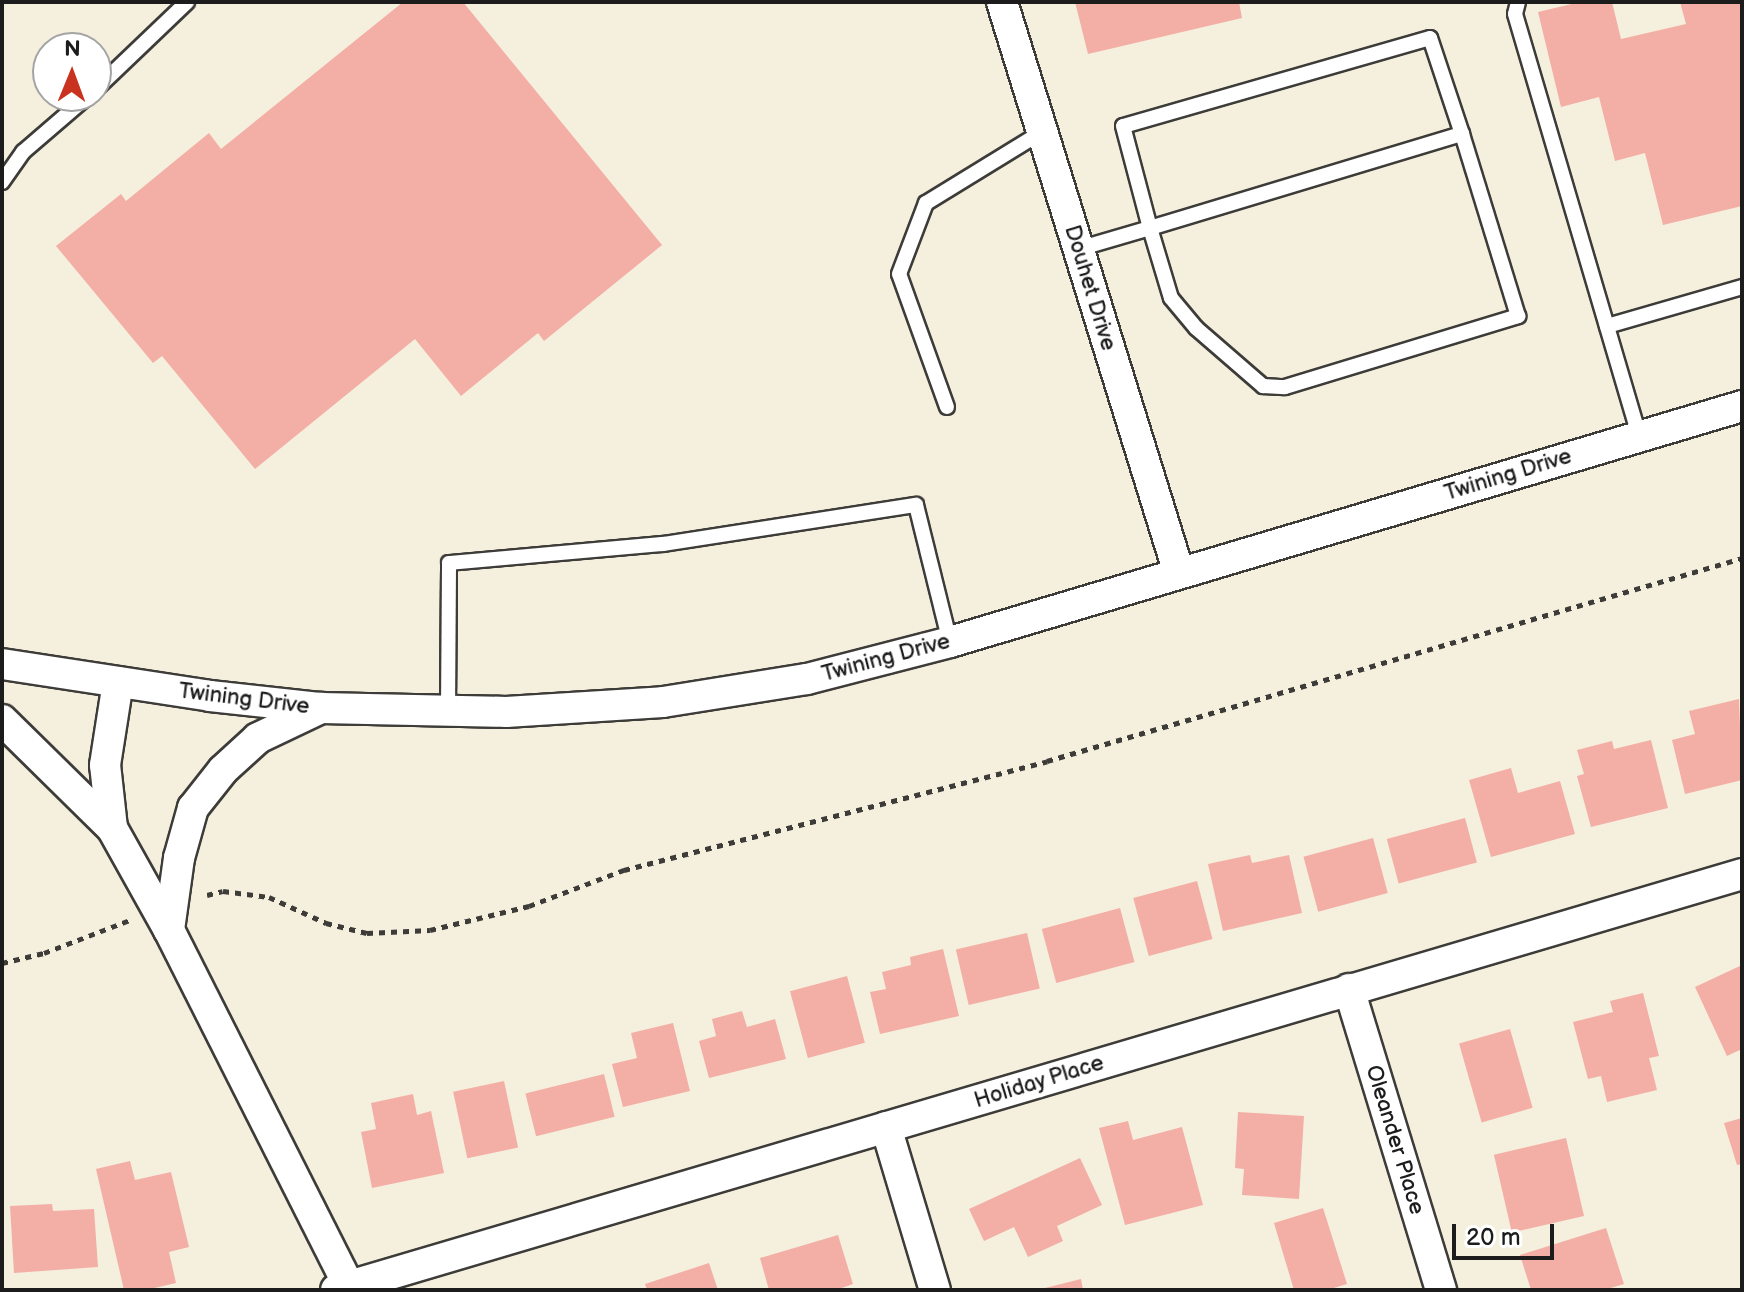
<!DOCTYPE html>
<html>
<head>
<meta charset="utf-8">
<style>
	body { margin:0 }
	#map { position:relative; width:1744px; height:1292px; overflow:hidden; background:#f5efdd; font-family:"Balsamiq Sans",sans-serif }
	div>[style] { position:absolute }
	.building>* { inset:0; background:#f3afa6; transform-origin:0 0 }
	.path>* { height:5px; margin-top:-2.5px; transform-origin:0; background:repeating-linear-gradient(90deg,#3d3c39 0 6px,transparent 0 12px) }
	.roads { filter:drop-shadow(2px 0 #3d3c39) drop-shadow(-2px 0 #3d3c39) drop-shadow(0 2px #3d3c39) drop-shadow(0 -2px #3d3c39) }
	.lane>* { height:14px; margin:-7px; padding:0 7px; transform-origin:7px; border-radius:7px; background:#fff }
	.street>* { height:30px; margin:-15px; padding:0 15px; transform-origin:15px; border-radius:15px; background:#fff }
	span { translate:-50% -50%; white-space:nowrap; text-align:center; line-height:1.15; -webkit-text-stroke:8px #fff; paint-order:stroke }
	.street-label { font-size:22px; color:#1c1c1c }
	.frame { position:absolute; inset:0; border:4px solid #1c1c1c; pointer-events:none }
	.north { position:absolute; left:32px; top:32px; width:80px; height:80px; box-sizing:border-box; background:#fff; border:2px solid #a4a4a4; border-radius:50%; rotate:1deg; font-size:22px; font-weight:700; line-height:32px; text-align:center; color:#1c1c1c }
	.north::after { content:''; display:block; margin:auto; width:28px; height:36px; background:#c8321e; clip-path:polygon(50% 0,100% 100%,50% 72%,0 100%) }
	.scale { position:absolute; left:1452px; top:1224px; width:102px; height:36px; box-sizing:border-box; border:4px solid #1c1c1c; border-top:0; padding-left:10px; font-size:24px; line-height:28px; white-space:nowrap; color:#1c1c1c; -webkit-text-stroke:6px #fff; paint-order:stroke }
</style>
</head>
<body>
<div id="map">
	<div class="building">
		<i style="clip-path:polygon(403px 2px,463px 2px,662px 245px,544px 341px,538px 333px,461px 396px,415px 339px,255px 469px,162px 356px,153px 363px,56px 246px,121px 194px,126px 201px,209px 133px,221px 149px)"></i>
		<i style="clip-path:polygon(1075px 2px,1239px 2px,1242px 18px,1088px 54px)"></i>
		<i style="clip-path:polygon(1580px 2px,1612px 2px,1621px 39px,1686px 24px,1680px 2px,1742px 2px,1742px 206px,1663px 225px,1645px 153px,1615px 161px,1599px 97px,1561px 107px,1538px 12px)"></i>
		<i style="clip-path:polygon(1739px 699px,1742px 780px,1685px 794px,1672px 740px,1695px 734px,1689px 711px)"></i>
		<i style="clip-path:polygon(1651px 740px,1668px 808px,1591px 827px,1577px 776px,1584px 774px,1577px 750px,1612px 741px,1614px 749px)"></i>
		<i style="clip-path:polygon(1511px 768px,1518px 793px,1560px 781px,1575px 834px,1491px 857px,1469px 780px)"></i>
		<i style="left:1465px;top:818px;width:46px;height:81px;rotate:75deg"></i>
		<i style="left:1373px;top:838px;width:57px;height:72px;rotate:75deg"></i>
		<i style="clip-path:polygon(1250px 855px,1252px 863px,1289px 855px,1302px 913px,1223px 931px,1208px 864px)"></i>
		<i style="left:1197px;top:881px;width:60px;height:66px;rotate:75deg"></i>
		<i style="left:1120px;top:908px;width:56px;height:81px;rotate:75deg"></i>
		<i style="left:1027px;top:933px;width:57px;height:73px;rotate:77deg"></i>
		<i style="clip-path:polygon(943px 949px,959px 1016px,880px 1034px,870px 992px,886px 989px,882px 972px,911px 965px,910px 957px)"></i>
		<i style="clip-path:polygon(1742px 965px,1742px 1049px,1727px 1056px,1695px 987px)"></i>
		<i style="left:847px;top:976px;width:69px;height:59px;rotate:75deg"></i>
		<i style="clip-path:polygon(1643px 993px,1659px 1056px,1649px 1058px,1657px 1090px,1607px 1102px,1601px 1076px,1588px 1079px,1573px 1022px,1613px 1012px,1610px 1001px)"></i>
		<i style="clip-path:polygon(742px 1011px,747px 1027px,775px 1019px,786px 1059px,709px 1078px,699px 1041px,716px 1036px,712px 1019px)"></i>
		<i style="clip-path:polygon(673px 1023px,690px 1091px,623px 1107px,612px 1064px,637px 1058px,631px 1033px)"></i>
		<i style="left:1510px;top:1029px;width:82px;height:53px;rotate:74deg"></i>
		<i style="left:604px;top:1074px;width:44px;height:81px;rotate:76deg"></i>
		<i style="left:504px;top:1081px;width:68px;height:52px;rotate:78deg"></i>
		<i style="clip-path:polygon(413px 1094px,417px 1115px,431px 1111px,444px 1173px,372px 1188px,361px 1132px,376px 1129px,371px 1103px)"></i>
		<i style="clip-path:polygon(1238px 1112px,1304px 1116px,1299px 1199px,1242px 1195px,1244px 1169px,1235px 1168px)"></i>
		<i style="clip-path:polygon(1742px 1118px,1742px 1164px,1737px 1165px,1724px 1123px)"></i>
		<i style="clip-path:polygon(1128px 1121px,1133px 1140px,1182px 1127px,1203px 1205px,1125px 1225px,1099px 1128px)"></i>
		<i style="left:1566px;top:1138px;width:80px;height:74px;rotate:77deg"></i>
		<i style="clip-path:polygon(1080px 1158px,1102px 1205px,1057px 1226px,1063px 1241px,1028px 1257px,1014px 1227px,984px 1241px,969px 1209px)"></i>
		<i style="clip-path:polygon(130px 1161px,135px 1180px,171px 1172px,189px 1247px,169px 1252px,176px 1283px,146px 1290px,124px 1290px,96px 1169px)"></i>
		<i style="clip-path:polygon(52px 1204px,53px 1211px,94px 1209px,98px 1267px,14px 1273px,10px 1206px)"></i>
		<i style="clip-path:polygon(1323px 1208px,1347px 1284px,1327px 1290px,1294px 1290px,1274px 1223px)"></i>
		<i style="clip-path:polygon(1606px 1228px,1624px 1284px,1604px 1290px,1531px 1290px,1520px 1255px)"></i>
		<i style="clip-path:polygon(838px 1235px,853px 1284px,836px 1290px,769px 1290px,760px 1258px)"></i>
		<i style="clip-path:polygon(709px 1263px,718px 1290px,647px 1290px,645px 1284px)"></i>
		<i style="clip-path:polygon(1081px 1279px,1083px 1290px,1042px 1290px,1041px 1289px)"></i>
	</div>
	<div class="path">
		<i style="left:207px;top:895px;width:16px;rotate:-14deg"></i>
		<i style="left:223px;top:891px;width:46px;rotate:7.4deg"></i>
		<i style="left:269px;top:897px;width:63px;rotate:24.5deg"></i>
		<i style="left:326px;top:923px;width:42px;rotate:13.7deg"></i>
		<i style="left:367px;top:933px;width:63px;rotate:-2.7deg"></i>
		<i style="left:430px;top:930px;width:102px;rotate:-13.6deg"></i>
		<i style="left:529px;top:906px;width:102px;rotate:-20.8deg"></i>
		<i style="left:624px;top:870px;width:437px;rotate:-14.4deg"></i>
		<i style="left:1047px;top:761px;width:724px;rotate:-16.28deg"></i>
		<i style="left:2px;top:963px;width:43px;rotate:-13.4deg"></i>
		<i style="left:44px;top:953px;width:92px;rotate:-21deg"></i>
	</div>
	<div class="roads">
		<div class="lane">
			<i style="left:1518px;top:2px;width:12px;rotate:104deg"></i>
			<i style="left:1515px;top:14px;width:440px;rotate:73.6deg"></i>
			<i style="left:96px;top:89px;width:126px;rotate:-43.7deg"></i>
			<i style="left:2px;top:182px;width:37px;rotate:-55deg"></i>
			<i style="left:23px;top:152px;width:86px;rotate:-40.7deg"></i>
			<i style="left:1078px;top:249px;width:75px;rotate:-16.3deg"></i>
			<i style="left:1150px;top:228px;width:326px;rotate:-16.8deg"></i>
			<i style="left:1462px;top:134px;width:101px;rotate:-108.4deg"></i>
			<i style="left:1430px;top:38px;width:319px;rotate:164deg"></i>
			<i style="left:1123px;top:126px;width:106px;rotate:75.2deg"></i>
			<i style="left:1150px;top:228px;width:73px;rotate:73.3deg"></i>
			<i style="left:1171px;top:298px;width:39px;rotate:50deg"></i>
			<i style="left:1196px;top:328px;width:89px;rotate:40.9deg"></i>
			<i style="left:1263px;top:386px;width:22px;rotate:3deg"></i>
			<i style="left:1285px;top:387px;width:244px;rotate:-16.9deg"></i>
			<i style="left:1518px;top:316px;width:190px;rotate:-107.1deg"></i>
			<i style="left:1607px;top:326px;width:141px;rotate:-16.1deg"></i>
			<i style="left:947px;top:407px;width:141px;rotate:-109.8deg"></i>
			<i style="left:899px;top:274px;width:76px;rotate:-69.2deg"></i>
			<i style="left:926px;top:203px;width:136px;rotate:-31.5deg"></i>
			<i style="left:448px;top:711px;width:148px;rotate:-89.6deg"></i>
			<i style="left:449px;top:563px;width:215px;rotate:-5.1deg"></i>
			<i style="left:663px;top:544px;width:256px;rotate:-8.8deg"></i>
			<i style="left:916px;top:505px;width:141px;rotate:76.1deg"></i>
		</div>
		<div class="street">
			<i style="left:1002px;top:2px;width:598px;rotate:72.78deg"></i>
			<i style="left:2px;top:664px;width:210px;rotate:8.7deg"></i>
			<i style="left:210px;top:696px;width:112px;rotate:6.2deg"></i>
			<i style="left:321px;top:708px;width:185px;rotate:1.2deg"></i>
			<i style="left:506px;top:712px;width:157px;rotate:-3.6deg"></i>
			<i style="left:663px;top:702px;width:146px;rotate:-9.1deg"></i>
			<i style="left:807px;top:679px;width:148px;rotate:-14.5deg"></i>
			<i style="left:950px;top:642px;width:826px;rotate:-16.59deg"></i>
			<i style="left:2px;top:720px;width:154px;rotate:44.5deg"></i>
			<i style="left:112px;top:828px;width:117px;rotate:60.8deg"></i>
			<i style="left:169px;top:930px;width:403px;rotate:63.2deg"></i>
			<i style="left:112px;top:828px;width:63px;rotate:-96.3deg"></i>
			<i style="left:105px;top:765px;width:84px;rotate:-81.1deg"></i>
			<i style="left:169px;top:930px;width:73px;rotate:-82.1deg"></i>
			<i style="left:179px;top:858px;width:52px;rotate:-74.4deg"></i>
			<i style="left:193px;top:808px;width:48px;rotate:-51.7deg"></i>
			<i style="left:223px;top:770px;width:47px;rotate:-42.4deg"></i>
			<i style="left:258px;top:738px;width:70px;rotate:-25.5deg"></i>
			<i style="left:1349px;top:989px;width:315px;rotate:73deg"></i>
			<i style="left:886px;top:1127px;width:170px;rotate:73.3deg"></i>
			<i style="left:336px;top:1290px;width:1466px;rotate:-16.48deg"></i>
		</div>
	</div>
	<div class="street-label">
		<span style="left:1090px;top:288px;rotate:73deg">Douhet Drive</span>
		<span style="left:1508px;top:475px;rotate:-17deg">Twining Drive</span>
		<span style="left:886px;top:658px;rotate:-15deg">Twining Drive</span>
		<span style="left:244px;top:699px;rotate:7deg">Twining Drive</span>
		<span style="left:1039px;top:1082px;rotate:-17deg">Holiday Place</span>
		<span style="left:1395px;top:1140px;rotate:73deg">Oleander Place</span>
	</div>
	<div class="frame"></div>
	<div class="north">N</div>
	<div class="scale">20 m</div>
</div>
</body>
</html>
